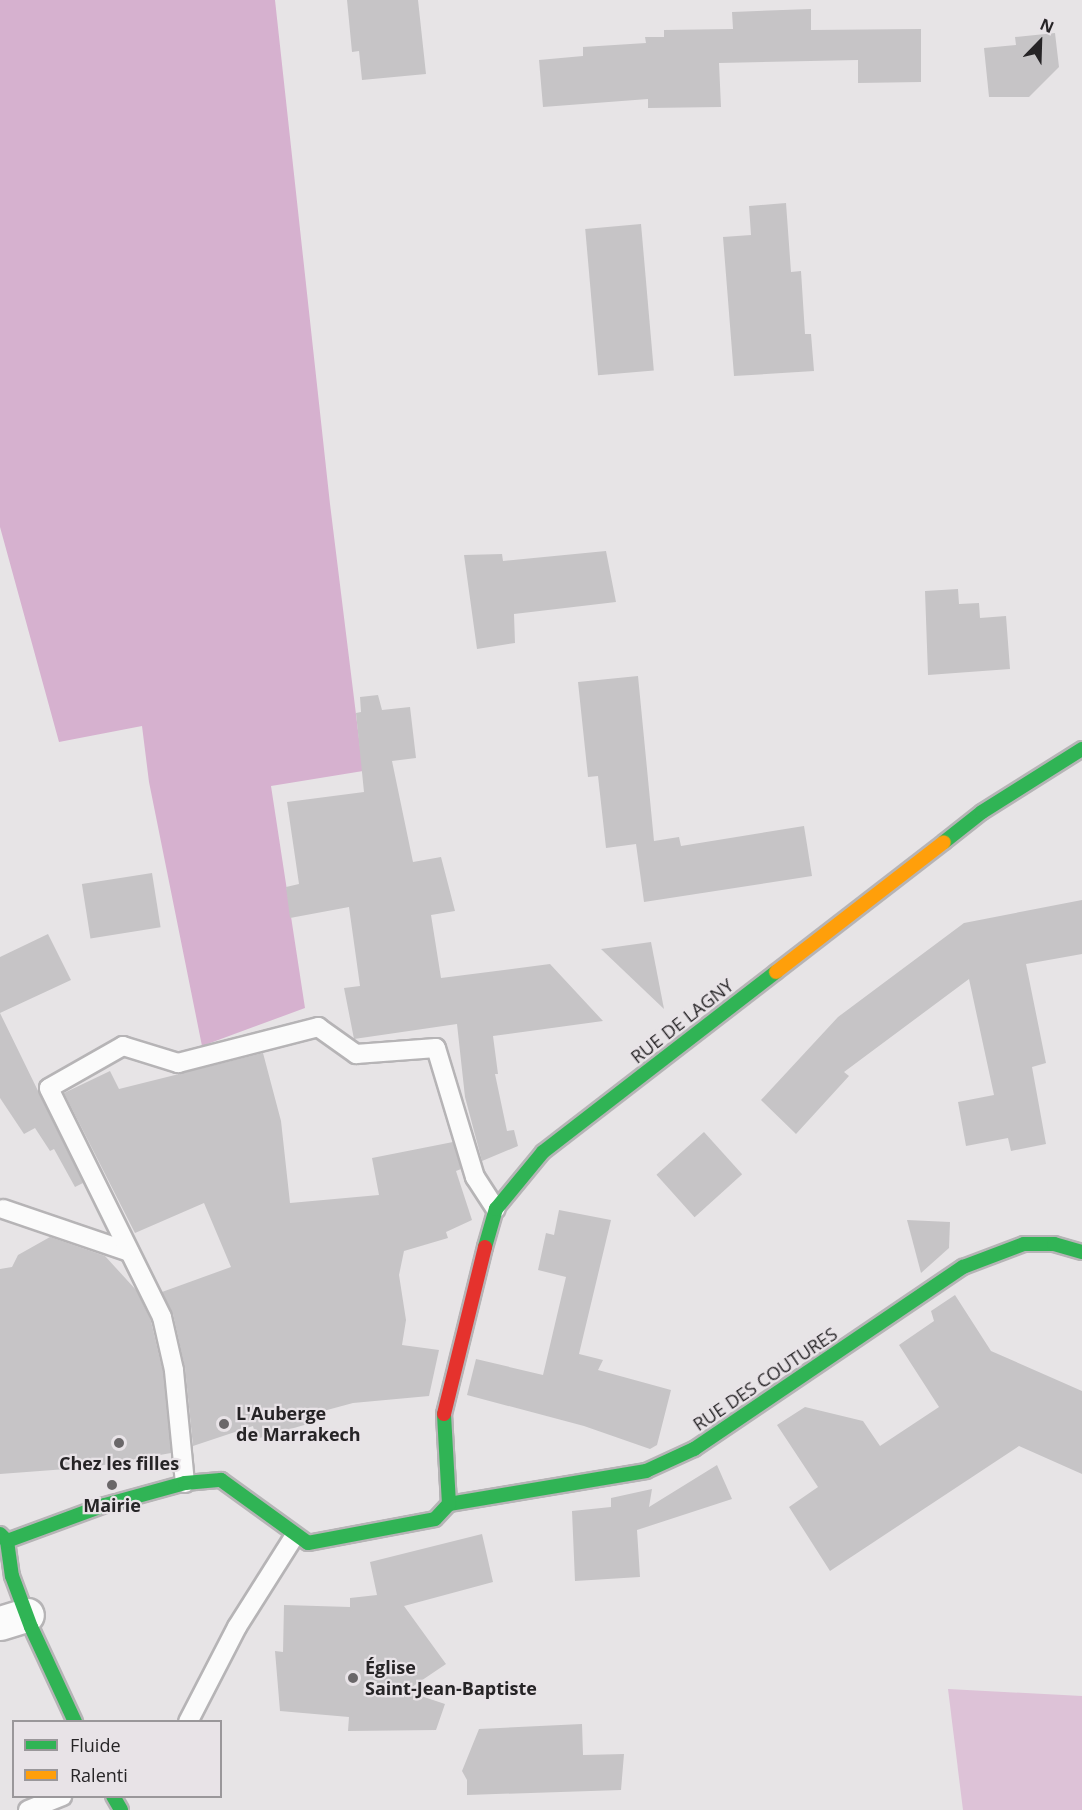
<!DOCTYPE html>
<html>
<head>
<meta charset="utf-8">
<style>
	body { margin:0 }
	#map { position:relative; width:1082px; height:1810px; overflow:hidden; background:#e7e4e6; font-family:"Open Sans",sans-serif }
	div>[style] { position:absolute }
	.green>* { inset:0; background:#ddc2d7 }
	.forest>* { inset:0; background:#d6b1cf }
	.building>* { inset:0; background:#c6c4c6; transform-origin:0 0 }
	.roads { filter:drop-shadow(2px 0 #b6b4b6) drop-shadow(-2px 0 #b6b4b6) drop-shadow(0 2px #b6b4b6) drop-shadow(0 -2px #b6b4b6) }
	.lane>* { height:18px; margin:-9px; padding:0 9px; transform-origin:9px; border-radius:9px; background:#fbfbfb }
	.street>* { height:33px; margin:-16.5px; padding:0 16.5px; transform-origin:16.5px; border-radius:16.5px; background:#fbfbfb }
	.fast>* { height:14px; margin:-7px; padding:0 7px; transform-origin:7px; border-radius:7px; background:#30b455 }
	.slow>* { height:14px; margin:-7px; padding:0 7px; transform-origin:7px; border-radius:7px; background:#ff9f0a }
	.jam>* { height:14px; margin:-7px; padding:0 7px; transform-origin:7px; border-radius:7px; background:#e5322d }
	.dots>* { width:16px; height:16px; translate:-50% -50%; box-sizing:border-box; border:3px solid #e8e3e7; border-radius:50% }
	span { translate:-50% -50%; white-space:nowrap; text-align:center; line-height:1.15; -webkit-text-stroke:4.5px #e8e3e7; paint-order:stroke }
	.street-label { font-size:18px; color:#262426 }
	.poi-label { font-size:18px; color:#262426; font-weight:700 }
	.left { translate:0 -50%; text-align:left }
	.legend { position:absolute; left:12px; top:1720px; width:210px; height:78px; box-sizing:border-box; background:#e8e3e7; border:2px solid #9a979a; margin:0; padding:8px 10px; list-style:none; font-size:18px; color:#262426 }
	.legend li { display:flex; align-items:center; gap:12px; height:30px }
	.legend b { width:30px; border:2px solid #9a979a }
	.north { position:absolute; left:1010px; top:12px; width:60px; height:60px; -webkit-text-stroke:4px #e8e3e7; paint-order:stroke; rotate:23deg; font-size:16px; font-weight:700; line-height:24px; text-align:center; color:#262426 }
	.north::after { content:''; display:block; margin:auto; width:21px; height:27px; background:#262426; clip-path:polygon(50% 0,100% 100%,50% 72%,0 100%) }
</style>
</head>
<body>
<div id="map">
	<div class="green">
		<i style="clip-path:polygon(948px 1689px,1082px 1696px,1082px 1810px,963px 1810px)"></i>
	</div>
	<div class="forest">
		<i style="clip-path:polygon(0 0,275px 0,330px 504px,363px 771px,271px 786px,305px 1008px,202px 1046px,149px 782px,142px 726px,59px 742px,0 527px)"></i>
	</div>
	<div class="building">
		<i style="clip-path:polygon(347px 0,418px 0,426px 74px,362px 80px,359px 51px,352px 52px)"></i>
		<i style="clip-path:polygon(811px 9px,811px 30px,921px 29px,921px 82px,858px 83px,858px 60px,719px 63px,721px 107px,648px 108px,648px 99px,543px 107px,539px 60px,583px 56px,583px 47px,646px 43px,645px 37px,664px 37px,664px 30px,733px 29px,732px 12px)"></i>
		<i style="clip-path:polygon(1055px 33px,1059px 67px,1029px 97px,989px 97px,984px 48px,1016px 45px,1015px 37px)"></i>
		<i style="clip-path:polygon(786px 203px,791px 272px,801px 271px,805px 334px,811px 334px,814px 371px,734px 376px,723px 237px,751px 235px,749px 206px)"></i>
		<i style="left:641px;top:224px;width:147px;height:56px;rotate:85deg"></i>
		<i style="clip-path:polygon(606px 551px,616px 602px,514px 614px,515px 643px,477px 649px,464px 555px,502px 554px,503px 561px)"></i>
		<i style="clip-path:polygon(958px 589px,959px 604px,979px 603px,980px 618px,1006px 616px,1010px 669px,928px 675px,925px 591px)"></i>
		<i style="clip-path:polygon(638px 676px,654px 841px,679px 837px,681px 846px,804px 826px,812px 876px,644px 902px,636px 844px,606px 848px,598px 776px,588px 777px,578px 682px)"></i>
		<i style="clip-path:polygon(378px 695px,382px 710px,410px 707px,416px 758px,392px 761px,413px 862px,441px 857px,455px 911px,431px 915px,441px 978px,550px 964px,603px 1021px,493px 1036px,498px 1074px,495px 1074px,507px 1131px,514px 1130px,518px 1146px,482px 1161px,465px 1097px,457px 1024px,354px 1039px,344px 988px,360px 986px,349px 907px,290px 918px,286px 887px,299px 884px,287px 802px,364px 792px,356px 713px,361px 712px,360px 697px)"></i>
		<i style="left:152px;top:873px;width:55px;height:71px;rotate:81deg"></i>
		<i style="clip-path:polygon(1082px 900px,1082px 954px,1026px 964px,1046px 1063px,1032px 1067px,1046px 1144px,1011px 1151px,1008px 1138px,966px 1146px,958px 1102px,994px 1095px,969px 979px,844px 1072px,849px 1076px,796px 1134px,761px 1100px,838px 1017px,964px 923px)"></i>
		<i style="clip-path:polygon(48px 934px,71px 980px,0 1013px,83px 1183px,75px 1187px,54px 1149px,50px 1151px,35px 1128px,24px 1134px,0 1098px,0 957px)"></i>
		<i style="clip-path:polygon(651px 942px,664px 1009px,601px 949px)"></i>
		<i style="clip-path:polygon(263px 1053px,281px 1121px,290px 1203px,379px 1195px,372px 1158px,453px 1142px,461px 1169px,456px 1171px,472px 1220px,446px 1232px,448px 1238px,404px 1251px,399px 1275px,406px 1320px,402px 1345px,439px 1350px,429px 1396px,353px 1403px,316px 1413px,318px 1421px,256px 1439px,253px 1426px,193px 1446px,185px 1368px,173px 1314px,162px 1292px,231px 1267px,204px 1203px,135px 1233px,64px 1093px,110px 1071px,119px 1089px)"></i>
		<i style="left:704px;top:1132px;width:57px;height:64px;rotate:48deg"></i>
		<i style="clip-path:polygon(559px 1210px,611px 1220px,579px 1354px,603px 1360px,598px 1370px,671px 1390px,657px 1445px,650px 1449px,584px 1426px,467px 1395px,476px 1359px,543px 1375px,566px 1277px,538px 1270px,546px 1233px,554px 1235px)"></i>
		<i style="clip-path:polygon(907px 1220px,950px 1222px,949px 1248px,921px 1273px)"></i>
		<i style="clip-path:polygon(50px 1237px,105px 1256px,137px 1291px,151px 1321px,163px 1372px,171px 1453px,93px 1467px,0 1474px,0 1269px,12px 1267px,18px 1255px)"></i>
		<i style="clip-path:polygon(955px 1295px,991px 1351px,1082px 1391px,1082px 1474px,1019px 1446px,830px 1571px,789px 1507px,818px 1487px,777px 1425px,805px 1407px,863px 1421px,880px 1446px,939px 1407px,899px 1345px,934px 1321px,931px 1311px)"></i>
		<i style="clip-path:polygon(717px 1465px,732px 1499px,637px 1530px,640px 1577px,575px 1581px,572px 1511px,611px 1507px,611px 1498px,652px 1489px,649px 1507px)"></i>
		<i style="clip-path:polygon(482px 1534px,493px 1582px,404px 1606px,446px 1664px,406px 1691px,445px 1704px,436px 1730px,348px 1731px,349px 1717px,280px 1711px,275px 1651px,283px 1652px,284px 1605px,350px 1607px,350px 1598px,377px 1595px,370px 1562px)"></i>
		<i style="clip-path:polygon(582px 1724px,583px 1755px,624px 1754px,621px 1790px,467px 1795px,467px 1780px,462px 1771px,479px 1729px)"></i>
	</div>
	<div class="roads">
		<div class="lane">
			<i style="left:3px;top:1209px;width:133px;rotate:18.8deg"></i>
			<i style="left:185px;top:1483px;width:114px;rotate:-95.6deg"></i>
			<i style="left:174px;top:1370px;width:54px;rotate:-102.8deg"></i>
			<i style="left:162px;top:1317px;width:255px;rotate:-116.3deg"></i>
			<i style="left:49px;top:1088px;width:85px;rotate:-29.6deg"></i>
			<i style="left:123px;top:1046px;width:58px;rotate:17.2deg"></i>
			<i style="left:178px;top:1063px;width:145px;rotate:-14.4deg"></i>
			<i style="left:318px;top:1027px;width:47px;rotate:35.4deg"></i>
			<i style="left:356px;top:1054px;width:80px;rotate:-4.3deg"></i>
			<i style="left:436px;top:1048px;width:135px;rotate:73.2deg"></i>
			<i style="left:475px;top:1177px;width:38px;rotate:57deg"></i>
			<i style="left:188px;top:1722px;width:107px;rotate:-62.7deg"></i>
			<i style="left:237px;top:1627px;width:107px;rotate:-57.7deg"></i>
			<i style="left:28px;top:1810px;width:37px;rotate:-22deg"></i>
		</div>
		<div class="street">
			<i style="left:0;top:1623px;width:28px;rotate:-17deg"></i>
		</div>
		<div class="fast">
			<i style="left:944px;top:842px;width:48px;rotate:-38.3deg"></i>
			<i style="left:982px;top:812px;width:118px;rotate:-32.2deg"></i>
			<i style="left:485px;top:1247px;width:40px;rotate:-74deg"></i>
			<i style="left:496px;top:1209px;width:74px;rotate:-50.5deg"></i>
			<i style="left:543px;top:1152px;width:294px;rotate:-37.7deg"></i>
			<i style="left:449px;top:1504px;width:200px;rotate:-9.5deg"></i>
			<i style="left:646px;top:1471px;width:53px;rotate:-24.6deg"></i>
			<i style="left:694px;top:1449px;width:325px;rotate:-34.1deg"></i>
			<i style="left:963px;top:1267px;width:65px;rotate:-20.7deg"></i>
			<i style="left:1024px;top:1244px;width:30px"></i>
			<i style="left:1054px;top:1244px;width:29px;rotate:16deg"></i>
			<i style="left:0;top:1534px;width:10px;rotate:45deg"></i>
			<i style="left:7px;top:1541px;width:35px;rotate:82deg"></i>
			<i style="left:12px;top:1576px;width:54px;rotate:69.6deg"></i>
			<i style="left:31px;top:1627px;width:105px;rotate:65.1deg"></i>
			<i style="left:7px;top:1541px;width:104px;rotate:-20.2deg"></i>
			<i style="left:105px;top:1505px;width:83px;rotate:-15.4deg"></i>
			<i style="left:185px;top:1483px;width:36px;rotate:-5deg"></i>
			<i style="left:221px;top:1480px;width:107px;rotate:35.9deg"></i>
			<i style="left:308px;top:1543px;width:129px;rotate:-10.7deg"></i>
			<i style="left:435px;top:1519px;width:21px;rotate:-47deg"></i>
			<i style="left:449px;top:1504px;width:90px;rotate:-93.2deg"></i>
			<i style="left:113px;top:1796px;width:16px;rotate:60deg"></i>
		</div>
		<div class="slow">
			<i style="left:776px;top:972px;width:212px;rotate:-37.7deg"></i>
		</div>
		<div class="jam">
			<i style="left:444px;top:1414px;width:172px;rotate:-76.2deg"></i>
		</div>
	</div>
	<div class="dots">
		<i style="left:224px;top:1424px;background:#6a6769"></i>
		<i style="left:119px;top:1443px;background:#6a6769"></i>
		<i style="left:112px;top:1485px;background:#6a6769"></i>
		<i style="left:353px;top:1678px;background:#6a6769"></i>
	</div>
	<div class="street-label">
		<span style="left:682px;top:1021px;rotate:-38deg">RUE DE LAGNY</span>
		<span style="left:765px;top:1379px;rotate:-34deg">RUE DES COUTURES</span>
	</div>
	<div class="poi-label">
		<span class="left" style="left:236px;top:1424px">L'Auberge<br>de Marrakech</span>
		<span style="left:119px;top:1463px">Chez les filles</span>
		<span style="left:112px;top:1505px">Mairie</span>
		<span class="left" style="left:365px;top:1678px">Église<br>Saint-Jean-Baptiste</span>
	</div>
	<ul class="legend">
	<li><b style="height:8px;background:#30b455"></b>Fluide</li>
	<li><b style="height:8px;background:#ff9f0a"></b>Ralenti</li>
	</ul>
	<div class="north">N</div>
</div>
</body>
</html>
